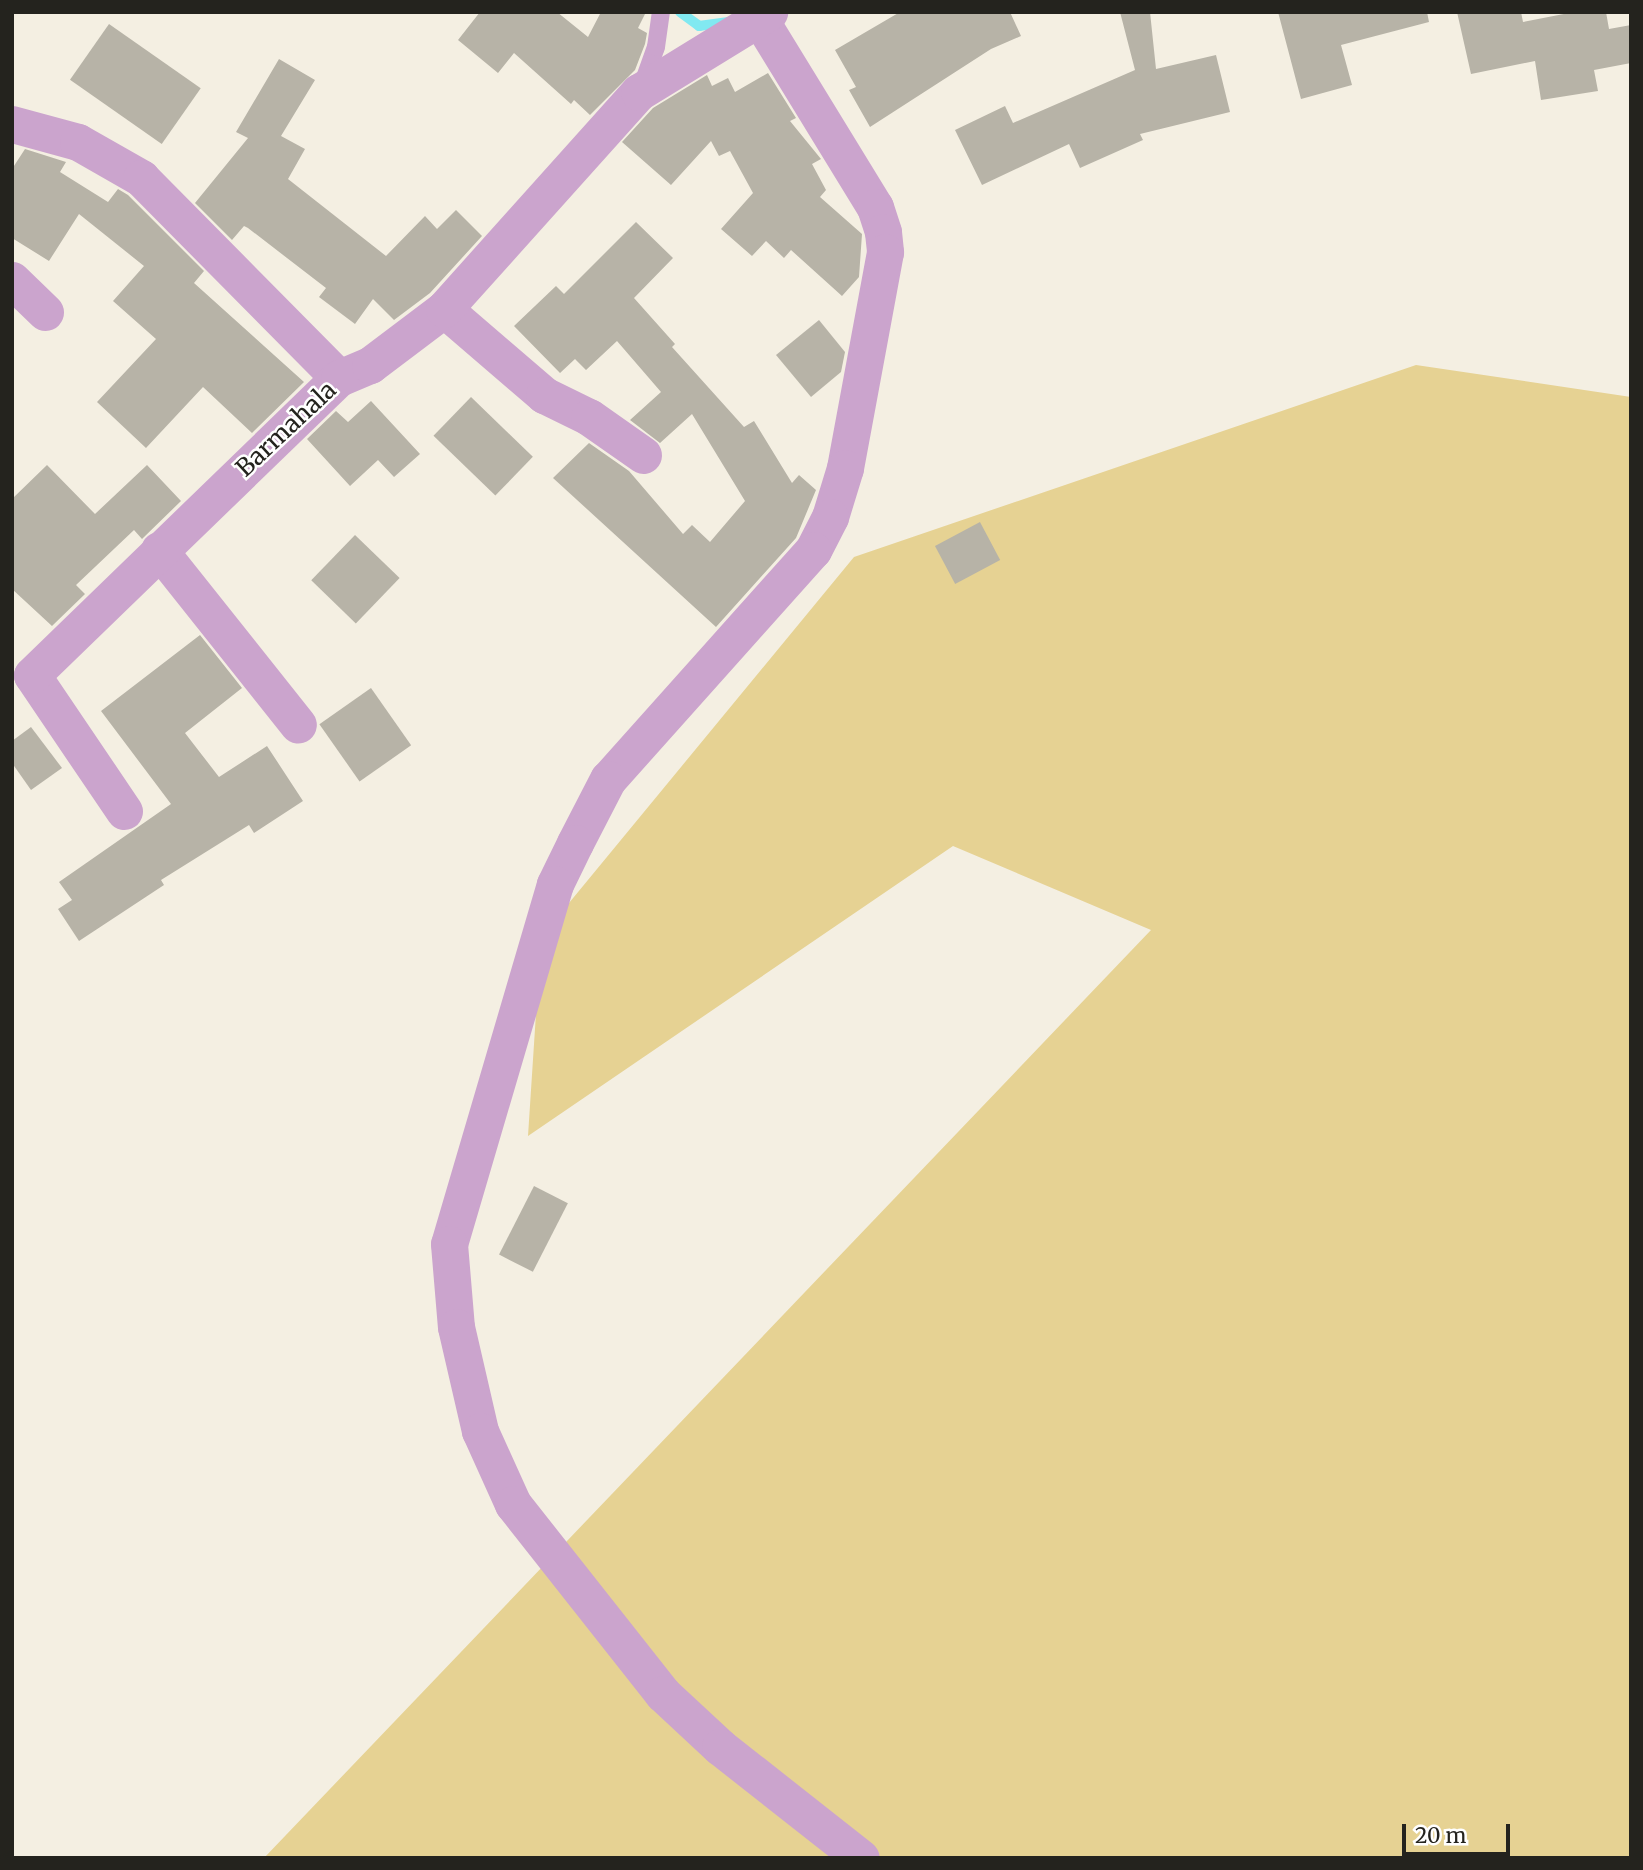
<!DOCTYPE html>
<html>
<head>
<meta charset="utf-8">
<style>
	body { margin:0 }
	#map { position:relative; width:1643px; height:1870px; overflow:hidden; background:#f4efe2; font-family:Merriweather,serif }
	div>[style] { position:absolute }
	.green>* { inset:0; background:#e6d293 }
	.stream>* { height:10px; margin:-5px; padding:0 5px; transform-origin:5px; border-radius:5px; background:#81e9f1 }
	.building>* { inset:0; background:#b7b3a7; transform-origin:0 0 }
	.service>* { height:18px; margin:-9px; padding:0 9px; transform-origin:9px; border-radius:9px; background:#cba4cd }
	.minor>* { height:37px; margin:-18.5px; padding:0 18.5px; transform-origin:18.5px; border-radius:18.5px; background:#cba4cd }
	span { translate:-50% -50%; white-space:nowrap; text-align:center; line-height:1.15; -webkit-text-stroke:5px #fff; paint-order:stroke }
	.street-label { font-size:24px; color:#24231e }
	.frame { position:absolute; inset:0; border:14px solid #24231e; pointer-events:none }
	.scale { position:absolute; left:1402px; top:1824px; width:108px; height:32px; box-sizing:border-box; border:4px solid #24231e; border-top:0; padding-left:9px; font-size:21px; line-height:24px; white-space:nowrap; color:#24231e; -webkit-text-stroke:5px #fff; paint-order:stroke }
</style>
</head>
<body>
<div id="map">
	<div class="green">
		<i style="clip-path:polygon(1416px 365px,1631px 397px,1631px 1858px,264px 1858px,1151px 930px,953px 846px,528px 1136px,541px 937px,854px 557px)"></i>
	</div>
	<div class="stream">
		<i style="left:680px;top:12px;width:24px;rotate:36deg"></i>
		<i style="left:699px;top:26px;width:28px;rotate:-8deg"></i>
	</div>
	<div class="building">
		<i style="clip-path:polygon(480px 12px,557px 12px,588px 37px,601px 12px,646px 12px,638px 28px,647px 33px,645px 44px,635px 70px,590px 115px,574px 100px,571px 104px,514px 53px,498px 73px,458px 40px)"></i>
		<i style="clip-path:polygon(900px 12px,1010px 12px,1021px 36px,991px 49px,870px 127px,849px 90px,856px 87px,835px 50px)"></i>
		<i style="clip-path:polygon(1120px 12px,1150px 12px,1156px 69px,1216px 55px,1230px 112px,1140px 134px,1143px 140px,1080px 168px,1069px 144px,982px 185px,955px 130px,1005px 106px,1013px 123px,1135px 70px)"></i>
		<i style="clip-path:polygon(1278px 12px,1427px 12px,1429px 22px,1341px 45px,1352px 85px,1301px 99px)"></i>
		<i style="clip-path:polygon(1457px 12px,1521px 12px,1523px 22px,1574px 12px,1606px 12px,1609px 29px,1631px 25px,1631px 63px,1594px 70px,1598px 91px,1541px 100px,1535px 61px,1471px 74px)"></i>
		<i style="left:109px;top:24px;width:112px;height:68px;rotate:35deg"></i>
		<i style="clip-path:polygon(279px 59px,315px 80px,281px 136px,305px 149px,288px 179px,386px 256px,425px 216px,437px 229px,456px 210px,482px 236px,430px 293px,394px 320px,373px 299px,355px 324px,319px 297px,326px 288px,248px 228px,244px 226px,232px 240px,195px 203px,248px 138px,236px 132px)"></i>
		<i style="clip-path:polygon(768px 73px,796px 118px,790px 121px,821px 159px,812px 164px,826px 190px,820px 197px,862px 234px,859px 277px,842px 296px,791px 250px,784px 258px,766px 241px,752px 256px,721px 229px,753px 193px,730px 151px,719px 156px,711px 141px,671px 185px,622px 142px,653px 108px,707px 75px,712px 86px,728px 78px,735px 92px)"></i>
		<i style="clip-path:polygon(25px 149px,66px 162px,60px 172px,108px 202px,118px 189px,128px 195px,204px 271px,194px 283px,304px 382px,252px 433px,203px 387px,146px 448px,97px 402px,156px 339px,113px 301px,144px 266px,79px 214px,49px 261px,12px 238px,12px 169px)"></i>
		<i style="clip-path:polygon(636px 222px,673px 258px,634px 298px,675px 344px,672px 347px,744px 427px,754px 421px,792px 483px,799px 475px,816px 490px,796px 538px,716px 627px,553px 478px,589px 443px,629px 471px,683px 534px,692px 525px,710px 542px,745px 501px,692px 414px,660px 443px,630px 420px,661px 392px,617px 341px,586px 370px,575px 359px,560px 373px,514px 326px,556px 286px,564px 294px)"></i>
		<i style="clip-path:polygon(819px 320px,845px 352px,841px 372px,811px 397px,776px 355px)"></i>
		<i style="left:471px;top:397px;width:86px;height:54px;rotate:44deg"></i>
		<i style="clip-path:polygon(371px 401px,420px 454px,394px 477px,378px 460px,350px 486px,307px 439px,336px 411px,348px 422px)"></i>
		<i style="clip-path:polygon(47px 465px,95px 514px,147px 465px,181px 501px,142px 539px,134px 530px,76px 585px,85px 594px,52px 626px,12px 589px,12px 499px)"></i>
		<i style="left:980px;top:522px;width:43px;height:51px;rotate:62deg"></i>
		<i style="left:355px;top:535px;width:62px;height:63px;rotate:44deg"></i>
		<i style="clip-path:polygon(200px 635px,242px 688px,185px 733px,219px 777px,267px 746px,303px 801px,254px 833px,249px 825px,161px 880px,164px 885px,79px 941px,58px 909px,72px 900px,59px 882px,171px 804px,101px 711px)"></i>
		<i style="left:371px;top:688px;width:70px;height:63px;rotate:55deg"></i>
		<i style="clip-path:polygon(31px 727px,62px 768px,31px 790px,12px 763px,12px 741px)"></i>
		<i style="left:534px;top:1186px;width:38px;height:77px;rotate:27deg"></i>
	</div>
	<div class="service">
		<i style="left:642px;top:86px;width:41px;rotate:-70.3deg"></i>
		<i style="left:656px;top:47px;width:35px;rotate:-82deg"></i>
	</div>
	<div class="minor">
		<i style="left:759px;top:18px;width:222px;rotate:58.5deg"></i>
		<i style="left:875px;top:207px;width:26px;rotate:72deg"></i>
		<i style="left:883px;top:232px;width:20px;rotate:84deg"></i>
		<i style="left:885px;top:252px;width:220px;rotate:100.5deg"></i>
		<i style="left:845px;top:468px;width:51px;rotate:107deg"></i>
		<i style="left:830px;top:517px;width:37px;rotate:117deg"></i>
		<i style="left:813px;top:550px;width:307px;rotate:131.8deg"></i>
		<i style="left:608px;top:779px;width:72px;rotate:117.3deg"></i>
		<i style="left:575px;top:843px;width:46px;rotate:116deg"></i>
		<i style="left:555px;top:884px;width:375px;rotate:106.4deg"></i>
		<i style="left:449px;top:1244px;width:83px;rotate:85.2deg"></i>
		<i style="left:456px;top:1327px;width:107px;rotate:77deg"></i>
		<i style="left:480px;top:1431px;width:80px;rotate:65.7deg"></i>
		<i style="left:513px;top:1504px;width:242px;rotate:51.7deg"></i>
		<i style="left:663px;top:1694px;width:78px;rotate:42.9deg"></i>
		<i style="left:720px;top:1747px;width:179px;rotate:38.2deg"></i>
		<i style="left:12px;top:124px;width:68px;rotate:15.3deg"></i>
		<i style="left:78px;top:142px;width:73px;rotate:29.7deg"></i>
		<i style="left:141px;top:178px;width:281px;rotate:45.3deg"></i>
		<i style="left:12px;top:280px;width:46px;rotate:44.1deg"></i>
		<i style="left:444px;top:309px;width:132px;rotate:40.7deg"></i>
		<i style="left:544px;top:395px;width:50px;rotate:26.1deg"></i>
		<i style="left:589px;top:417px;width:66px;rotate:35.1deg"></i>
		<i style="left:159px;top:550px;width:223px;rotate:51.5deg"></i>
		<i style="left:124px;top:811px;width:164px;rotate:-124.1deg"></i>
		<i style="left:32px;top:675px;width:427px;rotate:-44.1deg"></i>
		<i style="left:339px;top:378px;width:34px;rotate:-23deg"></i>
		<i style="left:370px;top:365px;width:93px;rotate:-37.1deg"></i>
		<i style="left:444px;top:309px;width:292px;rotate:-48.1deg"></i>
		<i style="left:639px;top:92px;width:153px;rotate:-31.6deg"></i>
	</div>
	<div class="street-label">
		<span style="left:286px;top:429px;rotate:-43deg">Barmahala</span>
	</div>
	<div class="frame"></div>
	<div class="scale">20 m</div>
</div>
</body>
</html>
